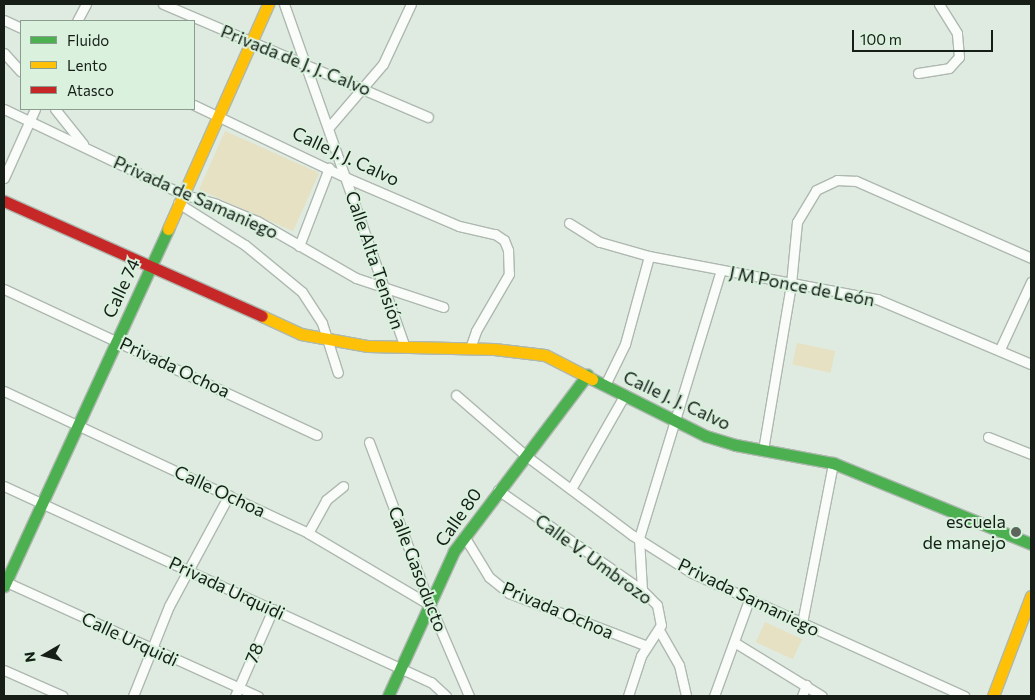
<!DOCTYPE html>
<html>
<head>
<meta charset="utf-8">
<style>
	body { margin:0 }
	#map { position:relative; width:1035px; height:700px; overflow:hidden; background:#dfebe0; font-family:Commissioner,sans-serif }
	div>[style] { position:absolute }
	.green>* { inset:0; background:#e5e1c2; transform-origin:0 0 }
	.roads { filter:drop-shadow(1px 0 #aeb8b0) drop-shadow(-1px 0 #aeb8b0) drop-shadow(0 1px #aeb8b0) drop-shadow(0 -1px #aeb8b0) }
	.street>* { height:9px; margin:-4.5px; padding:0 4.5px; transform-origin:4.5px; border-radius:4.5px; background:#fafcfa }
	.fast>* { height:11px; margin:-5.5px; padding:0 5.5px; transform-origin:5.5px; border-radius:5.5px; background:#4caf50 }
	.slow>* { height:11px; margin:-5.5px; padding:0 5.5px; transform-origin:5.5px; border-radius:5.5px; background:#ffc107 }
	.jam>* { height:11px; margin:-5.5px; padding:0 5.5px; transform-origin:5.5px; border-radius:5.5px; background:#c62828 }
	.dots>* { width:14px; height:14px; translate:-50% -50%; box-sizing:border-box; border:2px solid #d9f1dd; border-radius:50% }
	span { translate:-50% -50%; white-space:nowrap; text-align:center; line-height:1.15; -webkit-text-stroke:4px #d9f1dd; paint-order:stroke }
	.street-label { font-size:18px; color:#161e17 }
	.poi-label { font-size:18px; color:#161e17 }
	.right { translate:-100% -50%; text-align:right }
	.frame { position:absolute; inset:0; border:5px solid #161e17; pointer-events:none }
	.legend { position:absolute; left:20px; top:20px; width:175px; height:90px; box-sizing:border-box; background:#d9f1dd; border:1px solid #8b9d8e; margin:0; padding:6px 9px; list-style:none; font-size:15px; color:#161e17 }
	.legend li { display:flex; align-items:center; gap:10px; height:25px }
	.legend b { width:25px; border:1px solid #8b9d8e }
	.north { position:absolute; left:20px; top:630px; width:50px; height:50px; -webkit-text-stroke:4px #d9f1dd; paint-order:stroke; rotate:262deg; font-size:14px; font-weight:700; line-height:20px; text-align:center; color:#161e17 }
	.north::after { content:''; display:block; margin:auto; width:18px; height:22px; background:#161e17; clip-path:polygon(50% 0,100% 100%,50% 72%,0 100%) }
	.scale { position:absolute; left:852px; top:30px; width:141px; height:22px; box-sizing:border-box; border:2px solid #161e17; border-top:0; padding-left:6px; font-size:15px; line-height:18px; white-space:nowrap; color:#161e17; -webkit-text-stroke:4px #d9f1dd; paint-order:stroke }
</style>
</head>
<body>
<div id="map">
	<div class="green">
		<i style="left:225px;top:131px;width:103px;height:64px;rotate:24deg"></i>
		<i style="left:797px;top:343px;width:39px;height:22px;rotate:12deg"></i>
		<i style="left:765px;top:622px;width:41px;height:22px;rotate:25deg"></i>
	</div>
	<div class="roads">
		<div class="street">
			<i style="left:163px;top:4px;width:288px;rotate:23.1deg"></i>
			<i style="left:284px;top:4px;width:364px;rotate:70.6deg"></i>
			<i style="left:4px;top:20px;width:19px;rotate:25deg"></i>
			<i style="left:77px;top:21px;width:19px;rotate:-62deg"></i>
			<i style="left:4px;top:53px;width:25px;rotate:48deg"></i>
			<i style="left:918px;top:73px;width:31px;rotate:-9deg"></i>
			<i style="left:949px;top:68px;width:15px;rotate:-48deg"></i>
			<i style="left:959px;top:57px;width:24px;rotate:-95deg"></i>
			<i style="left:957px;top:33px;width:34px;rotate:-122deg"></i>
			<i style="left:194px;top:105px;width:170px;rotate:25.5deg"></i>
			<i style="left:347px;top:178px;width:122px;rotate:23.2deg"></i>
			<i style="left:459px;top:226px;width:37px;rotate:13deg"></i>
			<i style="left:495px;top:234px;width:11px;rotate:34deg"></i>
			<i style="left:504px;top:240px;width:11px;rotate:68deg"></i>
			<i style="left:508px;top:250px;width:24px;rotate:88deg"></i>
			<i style="left:509px;top:274px;width:66px;rotate:120.1deg"></i>
			<i style="left:476px;top:331px;width:18px;rotate:109deg"></i>
			<i style="left:4px;top:109px;width:197px;rotate:25.5deg"></i>
			<i style="left:182px;top:194px;width:35px;rotate:16deg"></i>
			<i style="left:216px;top:204px;width:44px;rotate:22.5deg"></i>
			<i style="left:257px;top:221px;width:114px;rotate:29.9deg"></i>
			<i style="left:356px;top:278px;width:92px;rotate:18.4deg"></i>
			<i style="left:55px;top:109px;width:45px;rotate:51.3deg"></i>
			<i style="left:329px;top:127px;width:83px;rotate:-49.4deg"></i>
			<i style="left:383px;top:64px;width:66px;rotate:-65deg"></i>
			<i style="left:4px;top:178px;width:76px;rotate:-65.8deg"></i>
			<i style="left:178px;top:203px;width:79px;rotate:32.1deg"></i>
			<i style="left:245px;top:245px;width:74px;rotate:39.5deg"></i>
			<i style="left:302px;top:292px;width:37px;rotate:57deg"></i>
			<i style="left:322px;top:323px;width:52px;rotate:72.3deg"></i>
			<i style="left:569px;top:223px;width:36px;rotate:32deg"></i>
			<i style="left:600px;top:242px;width:51px;rotate:15.9deg"></i>
			<i style="left:649px;top:256px;width:232px;rotate:10.7deg"></i>
			<i style="left:877px;top:299px;width:167px;rotate:22.9deg"></i>
			<i style="left:299px;top:246px;width:84px;rotate:-69deg"></i>
			<i style="left:4px;top:289px;width:345px;rotate:25deg"></i>
			<i style="left:1000px;top:349px;width:74px;rotate:-65.2deg"></i>
			<i style="left:605px;top:385px;width:46px;rotate:-64deg"></i>
			<i style="left:625px;top:344px;width:91px;rotate:-74.7deg"></i>
			<i style="left:4px;top:391px;width:336px;rotate:25deg"></i>
			<i style="left:308px;top:533px;width:142px;rotate:30.5deg"></i>
			<i style="left:456px;top:395px;width:91px;rotate:41deg"></i>
			<i style="left:525px;top:455px;width:134px;rotate:36.8deg"></i>
			<i style="left:632px;top:535px;width:71px;rotate:32.3deg"></i>
			<i style="left:692px;top:573px;width:299px;rotate:24.3deg"></i>
			<i style="left:988px;top:437px;width:46px;rotate:21.6deg"></i>
			<i style="left:369px;top:442px;width:174px;rotate:69.5deg"></i>
			<i style="left:430px;top:605px;width:99px;rotate:66.8deg"></i>
			<i style="left:763px;top:450px;width:168px;rotate:-80.4deg"></i>
			<i style="left:791px;top:284px;width:62px;rotate:-84.5deg"></i>
			<i style="left:797px;top:222px;width:37px;rotate:-59deg"></i>
			<i style="left:816px;top:190px;width:23px;rotate:-25deg"></i>
			<i style="left:837px;top:180px;width:19px;rotate:3deg"></i>
			<i style="left:856px;top:181px;width:191px;rotate:23.7deg"></i>
			<i style="left:4px;top:486px;width:470px;rotate:24.7deg"></i>
			<i style="left:431px;top:682px;width:21px;rotate:43deg"></i>
			<i style="left:571px;top:489px;width:107px;rotate:-60.3deg"></i>
			<i style="left:498px;top:490px;width:175px;rotate:34.8deg"></i>
			<i style="left:642px;top:590px;width:21px;rotate:45deg"></i>
			<i style="left:657px;top:605px;width:20px;rotate:79deg"></i>
			<i style="left:661px;top:625px;width:37px;rotate:123deg"></i>
			<i style="left:641px;top:656px;width:42px;rotate:108deg"></i>
			<i style="left:308px;top:533px;width:38px;rotate:-61deg"></i>
			<i style="left:326px;top:500px;width:22px;rotate:-39deg"></i>
			<i style="left:464px;top:536px;width:48px;rotate:58.6deg"></i>
			<i style="left:489px;top:577px;width:26px;rotate:39deg"></i>
			<i style="left:509px;top:593px;width:148px;rotate:21deg"></i>
			<i style="left:4px;top:581px;width:279px;rotate:24.4deg"></i>
			<i style="left:642px;top:590px;width:52px;rotate:-93.3deg"></i>
			<i style="left:639px;top:538px;width:280px;rotate:-73deg"></i>
			<i style="left:802px;top:623px;width:163px;rotate:-79deg"></i>
			<i style="left:659px;top:630px;width:40px;rotate:60.3deg"></i>
			<i style="left:679px;top:665px;width:32px;rotate:77deg"></i>
			<i style="left:734px;top:642px;width:103px;rotate:31.5deg"></i>
			<i style="left:4px;top:670px;width:64px;rotate:23.8deg"></i>
			<i style="left:133px;top:696px;width:97px;rotate:-68.2deg"></i>
			<i style="left:169px;top:606px;width:126px;rotate:-61.6deg"></i>
			<i style="left:235px;top:696px;width:95px;rotate:-66.4deg"></i>
			<i style="left:714px;top:696px;width:102px;rotate:-70deg"></i>
			<i style="left:802px;top:696px;width:12px;rotate:-70deg"></i>
		</div>
		<div class="fast">
			<i style="left:592px;top:379px;width:127px;rotate:26.6deg"></i>
			<i style="left:706px;top:436px;width:31px;rotate:17deg"></i>
			<i style="left:736px;top:445px;width:99px;rotate:10.5deg"></i>
			<i style="left:833px;top:463px;width:214px;rotate:22.2deg"></i>
			<i style="left:4px;top:586px;width:393px;rotate:-65.3deg"></i>
			<i style="left:388px;top:696px;width:159px;rotate:-65.5deg"></i>
			<i style="left:454px;top:551px;width:221px;rotate:-52.9deg"></i>
		</div>
		<div class="slow">
			<i style="left:168px;top:229px;width:246px;rotate:-66deg"></i>
			<i style="left:262px;top:316px;width:43px;rotate:24.8deg"></i>
			<i style="left:301px;top:334px;width:68px;rotate:10.2deg"></i>
			<i style="left:368px;top:346px;width:126px;rotate:1.4deg"></i>
			<i style="left:494px;top:349px;width:51px;rotate:6.7deg"></i>
			<i style="left:545px;top:355px;width:53px;rotate:27.1deg"></i>
			<i style="left:993px;top:696px;width:107px;rotate:-69.2deg"></i>
		</div>
		<div class="jam">
			<i style="left:4px;top:201px;width:282px;rotate:24deg"></i>
		</div>
	</div>
	<div class="dots">
		<i style="left:1016px;top:532px;background:#5c665d"></i>
	</div>
	<div class="street-label">
		<span style="left:296px;top:60px;rotate:22deg">Privada de J. J. Calvo</span>
		<span style="left:346px;top:156px;rotate:25deg">Calle J. J. Calvo</span>
		<span style="left:196px;top:197px;rotate:24deg">Privada de Samaniego</span>
		<span style="left:375px;top:260px;rotate:71deg">Calle Alta Tensión</span>
		<span style="left:802px;top:286px;rotate:11deg">J M Ponce de León</span>
		<span style="left:121px;top:288px;rotate:-65deg">Calle 74</span>
		<span style="left:175px;top:367px;rotate:25deg">Privada Ochoa</span>
		<span style="left:677px;top:400px;rotate:25deg">Calle J. J. Calvo</span>
		<span style="left:220px;top:491px;rotate:25deg">Calle Ochoa</span>
		<span style="left:458px;top:517px;rotate:-55deg">Calle 80</span>
		<span style="left:594px;top:559px;rotate:36deg">Calle V. Umbrozo</span>
		<span style="left:418px;top:569px;rotate:69deg">Calle Gasoducto</span>
		<span style="left:227px;top:588px;rotate:25deg">Privada Urquidi</span>
		<span style="left:749px;top:597px;rotate:26deg">Privada Samaniego</span>
		<span style="left:558px;top:610px;rotate:23deg">Privada Ochoa</span>
		<span style="left:130px;top:639px;rotate:25deg">Calle Urquidi</span>
		<span style="left:254px;top:653px;rotate:-67deg">78</span>
	</div>
	<div class="poi-label">
		<span class="right" style="left:1006px;top:532px">escuela<br>de manejo</span>
	</div>
	<div class="frame"></div>
	<ul class="legend">
	<li><b style="height:6px;background:#4caf50"></b>Fluido</li>
	<li><b style="height:6px;background:#ffc107"></b>Lento</li>
	<li><b style="height:6px;background:#c62828"></b>Atasco</li>
	</ul>
	<div class="north">N</div>
	<div class="scale">100 m</div>
</div>
</body>
</html>
